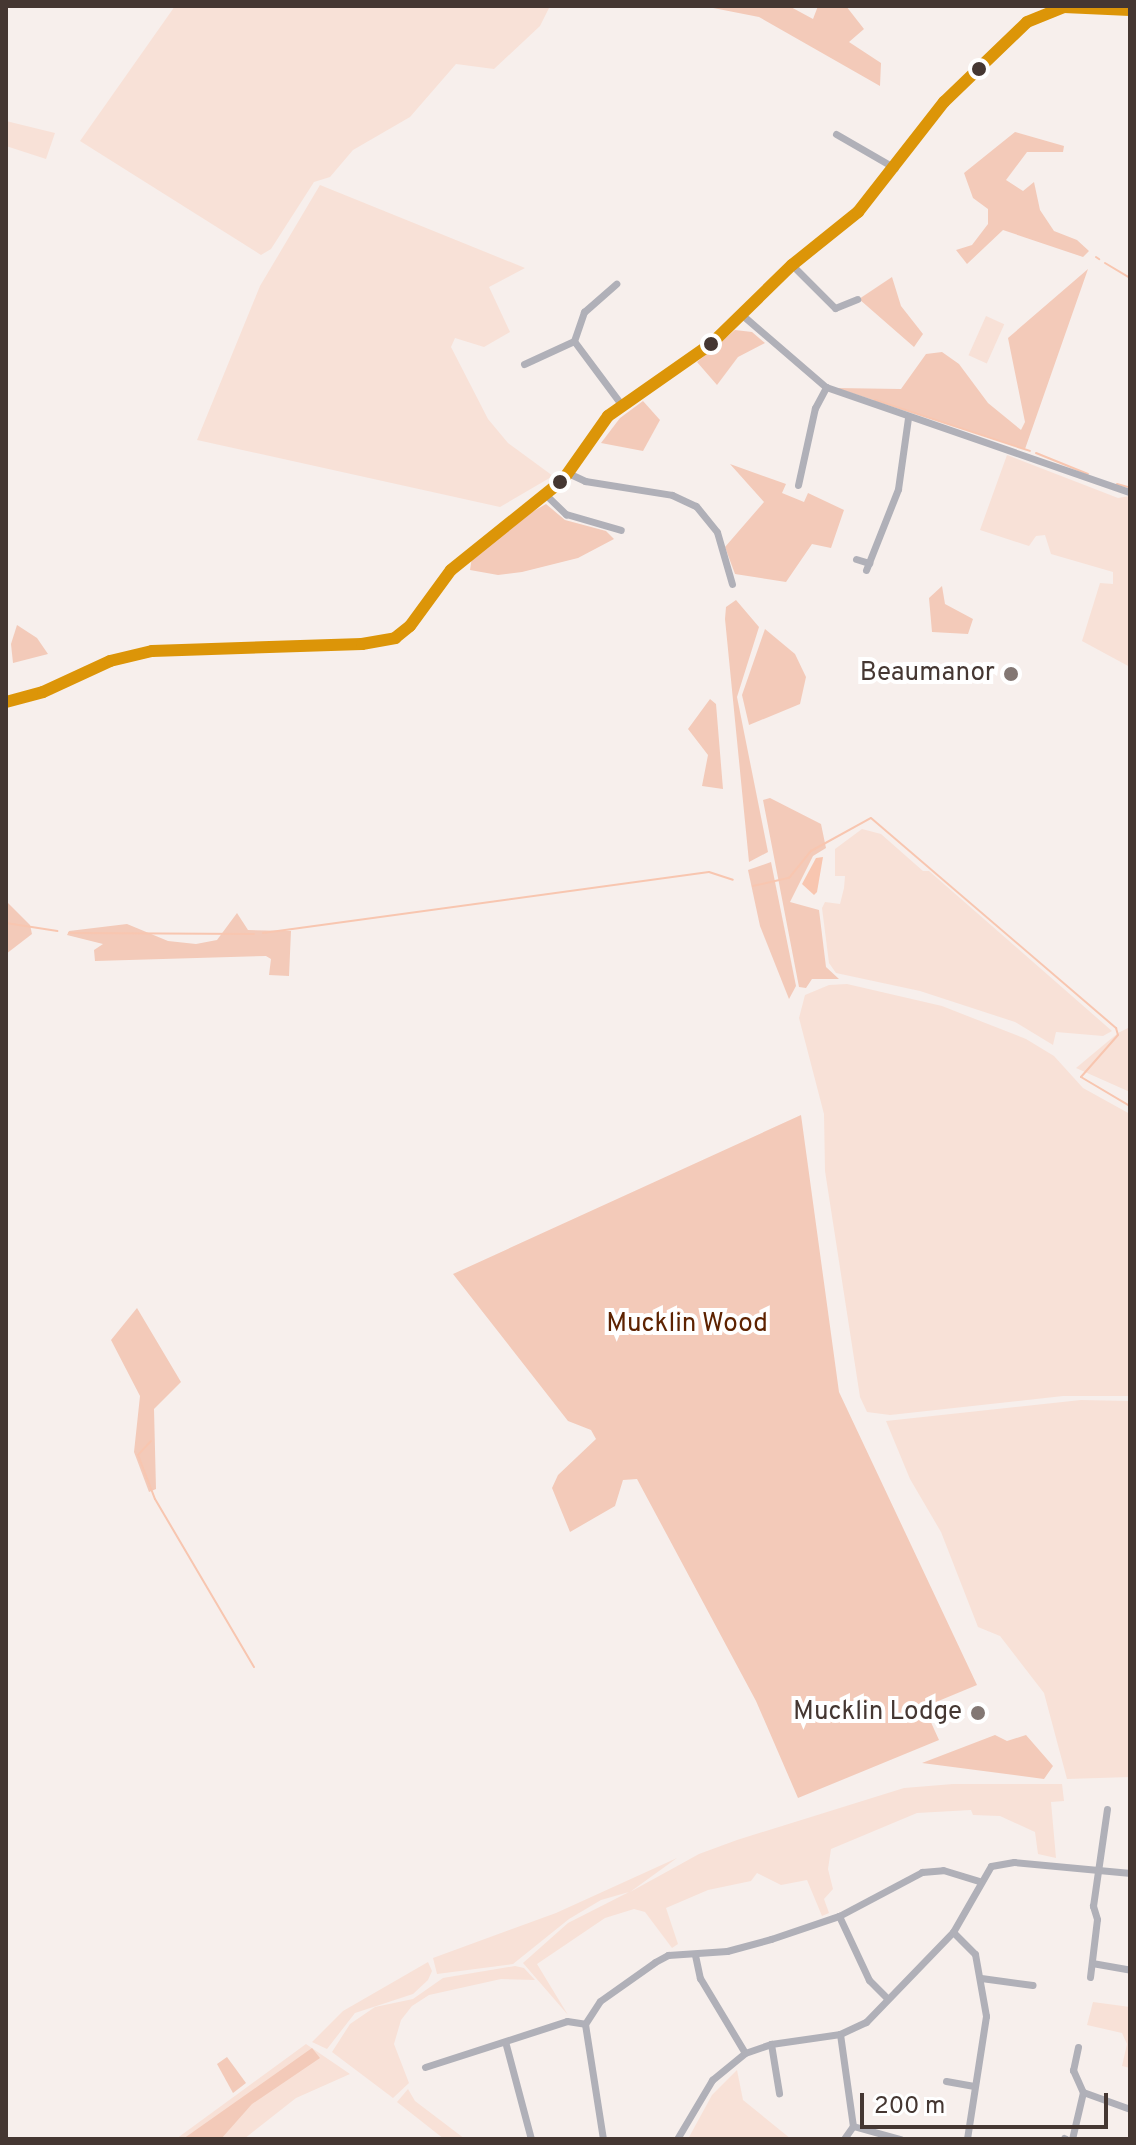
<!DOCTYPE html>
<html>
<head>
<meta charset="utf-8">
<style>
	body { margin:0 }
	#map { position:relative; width:1136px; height:2145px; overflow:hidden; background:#f7efec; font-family:Overpass,sans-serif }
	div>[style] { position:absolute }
	.green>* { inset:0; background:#f8e1d7; transform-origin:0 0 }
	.forest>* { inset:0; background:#f3cab9 }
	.water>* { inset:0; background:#f8c6b0 }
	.stream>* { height:2px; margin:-1px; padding:0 1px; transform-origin:1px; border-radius:1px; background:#f8c6b0 }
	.street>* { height:7px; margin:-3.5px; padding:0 3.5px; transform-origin:3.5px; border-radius:3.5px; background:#b0b0b8 }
	.secondary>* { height:9px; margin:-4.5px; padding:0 4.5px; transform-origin:4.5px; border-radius:4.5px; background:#b0aeb6 }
	.bus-1>* { height:12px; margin:-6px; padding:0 6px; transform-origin:6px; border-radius:6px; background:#dc9508 }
	.dots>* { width:22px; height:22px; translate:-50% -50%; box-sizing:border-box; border:4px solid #fff; border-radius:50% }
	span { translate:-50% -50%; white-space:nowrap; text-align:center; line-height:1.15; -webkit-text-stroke:8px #fff; paint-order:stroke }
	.poi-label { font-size:26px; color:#453732 }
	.right { translate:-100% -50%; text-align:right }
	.park-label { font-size:26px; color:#5d2201 }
	.frame { position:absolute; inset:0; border:8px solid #453732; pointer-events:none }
	.scale { position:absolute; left:860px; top:2093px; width:248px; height:36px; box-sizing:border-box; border:4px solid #453732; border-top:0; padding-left:10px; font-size:24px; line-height:28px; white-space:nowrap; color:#453732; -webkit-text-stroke:6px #fff; paint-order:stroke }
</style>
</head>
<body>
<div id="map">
	<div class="green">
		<i style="clip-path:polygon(175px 6px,550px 6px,540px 26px,494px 69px,456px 64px,410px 117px,353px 150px,330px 177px,314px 182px,271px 249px,261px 255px,80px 141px)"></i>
		<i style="clip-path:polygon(6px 121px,55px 133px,46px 159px,6px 146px)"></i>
		<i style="clip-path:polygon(320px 185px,525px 268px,489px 287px,510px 332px,484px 347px,455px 338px,451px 347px,488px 419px,508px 443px,553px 476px,500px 507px,197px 440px,260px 286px)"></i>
		<i style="left:986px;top:316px;width:20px;height:43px;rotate:24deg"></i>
		<i style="clip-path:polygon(1007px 455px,1118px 498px,1130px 496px,1130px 667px,1082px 641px,1100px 583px,1113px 584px,1113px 572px,1051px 554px,1045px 535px,1036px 536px,1029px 546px,980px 530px)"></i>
		<i style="clip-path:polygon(862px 829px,881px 834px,923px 871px,929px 871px,1112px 1031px,1103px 1036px,1056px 1032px,1053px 1045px,1015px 1022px,920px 991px,836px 973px,829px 963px,822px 908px,825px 902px,840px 904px,844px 888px,845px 876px,835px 876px,835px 849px)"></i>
		<i style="clip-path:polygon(847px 984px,942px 1006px,1026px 1039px,1054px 1056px,1083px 1088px,1130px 1114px,1130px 1396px,1063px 1396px,890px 1415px,867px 1412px,860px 1397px,825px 1171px,824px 1114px,799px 1018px,805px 995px,829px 985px)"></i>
		<i style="clip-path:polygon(1130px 1027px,1130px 1092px,1076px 1068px,1118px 1033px)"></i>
		<i style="clip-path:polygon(1081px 1400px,1130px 1401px,1130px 1777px,1067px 1779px,1044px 1693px,1000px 1636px,978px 1627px,941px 1532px,910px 1479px,886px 1421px)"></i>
		<i style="clip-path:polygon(953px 1784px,1062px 1784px,1064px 1801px,1051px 1802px,1056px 1858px,1038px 1854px,1035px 1832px,1000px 1816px,973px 1815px,971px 1810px,917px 1813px,831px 1849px,828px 1869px,833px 1889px,824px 1899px,829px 1913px,822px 1916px,807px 1880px,781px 1885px,757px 1873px,751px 1881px,708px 1890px,666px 1908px,678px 1944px,672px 1948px,645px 1912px,634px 1909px,605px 1918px,537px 1964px,568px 2015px,523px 1963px,568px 1923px,629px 1892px,601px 1900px,569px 1919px,513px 1964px,437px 1974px,433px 1958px,556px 1913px,677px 1858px,630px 1892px,699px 1854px,737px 1840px,904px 1788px)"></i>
		<i style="clip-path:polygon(428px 1962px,432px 1971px,428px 1980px,413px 1994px,355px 2013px,327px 2049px,312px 2042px,343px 2011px)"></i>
		<i style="clip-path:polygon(515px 1966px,524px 1968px,535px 1980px,501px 1979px,429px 1995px,412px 2006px,401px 2020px,394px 2044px,409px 2083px,393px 2098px,332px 2052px,350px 2024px,375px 2007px,413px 1999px,443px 1978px)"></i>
		<i style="clip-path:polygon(1093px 2002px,1130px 2007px,1130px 2068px,1122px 2066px,1127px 2044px,1122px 2033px,1087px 2025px)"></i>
		<i style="clip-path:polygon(306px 2044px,350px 2074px,296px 2098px,244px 2139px,176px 2139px)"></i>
		<i style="clip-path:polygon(737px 2070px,743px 2100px,791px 2139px,688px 2139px,712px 2095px)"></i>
		<i style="clip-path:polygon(408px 2089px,415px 2101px,465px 2139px,444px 2139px,397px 2102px)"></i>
	</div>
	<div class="forest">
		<i style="clip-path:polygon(703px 6px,789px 6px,813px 19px,818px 6px,846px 6px,864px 29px,849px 42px,881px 63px,880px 86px,759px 17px)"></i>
		<i style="clip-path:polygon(1015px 132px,1064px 146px,1063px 152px,1027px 152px,1006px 180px,1023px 191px,1034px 182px,1040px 210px,1054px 231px,1077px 240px,1089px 251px,1083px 257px,1003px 230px,967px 264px,956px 250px,972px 245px,988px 224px,988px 209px,973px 198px,964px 173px)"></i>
		<i style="clip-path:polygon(1088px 269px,1025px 449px,836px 388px,901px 389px,926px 354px,942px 352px,959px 364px,988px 403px,1021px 430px,1025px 422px,1008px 338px)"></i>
		<i style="clip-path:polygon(892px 277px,901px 306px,923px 334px,914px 347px,859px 299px)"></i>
		<i style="clip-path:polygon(735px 330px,752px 332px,765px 343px,738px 357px,717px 385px,697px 362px)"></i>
		<i style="clip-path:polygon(643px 401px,660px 420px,643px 451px,601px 443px,620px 418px)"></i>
		<i style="clip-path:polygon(730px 464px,786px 484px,782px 493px,804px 502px,808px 493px,844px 510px,831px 548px,812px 544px,786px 582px,735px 574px,725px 547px,764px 502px)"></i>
		<i style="clip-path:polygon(546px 504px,565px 520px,606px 531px,614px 539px,578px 558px,522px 572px,498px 575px,470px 570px,472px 557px,506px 527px)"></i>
		<i style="clip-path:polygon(942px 586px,945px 604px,973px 619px,968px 634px,932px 632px,929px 598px)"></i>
		<i style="clip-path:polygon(736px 600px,759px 627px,737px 697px,768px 852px,749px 862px,725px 619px,726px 607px)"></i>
		<i style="clip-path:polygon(17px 625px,37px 638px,48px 654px,13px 663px,11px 644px)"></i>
		<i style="clip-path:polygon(765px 629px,795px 654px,806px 677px,800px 704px,749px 725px,742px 695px)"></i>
		<i style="clip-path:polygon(710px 699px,716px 704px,723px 789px,702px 786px,708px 755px,688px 729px)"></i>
		<i style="clip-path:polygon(770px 798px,821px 824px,826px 848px,813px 856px,790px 902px,819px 910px,826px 967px,839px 979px,812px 979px,806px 988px,799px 987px,763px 800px)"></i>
		<i style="clip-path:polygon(771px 862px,796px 986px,789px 999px,760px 926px,748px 870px)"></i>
		<i style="clip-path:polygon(6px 901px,30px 925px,32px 934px,6px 954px)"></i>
		<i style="clip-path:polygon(237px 913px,248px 930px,291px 931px,289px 976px,269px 975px,271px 959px,266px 956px,95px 961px,94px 950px,103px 944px,67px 935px,69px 931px,127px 924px,168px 941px,196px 944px,217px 940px)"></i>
		<i style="clip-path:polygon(801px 1115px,839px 1392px,977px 1685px,924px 1707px,939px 1740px,798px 1798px,756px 1701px,637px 1479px,623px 1480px,615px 1506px,570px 1532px,552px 1488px,558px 1475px,596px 1439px,591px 1430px,568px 1421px,453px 1274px)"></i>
		<i style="clip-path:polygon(137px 1308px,181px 1382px,154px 1409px,156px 1489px,149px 1492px,134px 1452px,140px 1396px,111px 1340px)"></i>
		<i style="clip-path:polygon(995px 1735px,1007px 1741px,1026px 1735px,1053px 1766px,1044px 1779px,922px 1763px)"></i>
		<i style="clip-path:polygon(312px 2048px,320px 2058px,252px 2104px,221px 2139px,183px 2139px)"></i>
		<i style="clip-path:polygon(227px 2057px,246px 2083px,233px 2093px,217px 2064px)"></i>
	</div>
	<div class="water">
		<i style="clip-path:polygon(823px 857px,817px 892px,814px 895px,802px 884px,816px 858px)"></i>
	</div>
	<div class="stream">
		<i style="left:1096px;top:257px;width:4px;rotate:34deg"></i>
		<i style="left:1105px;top:263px;width:29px;rotate:31deg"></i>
		<i style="left:875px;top:400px;width:163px;rotate:18.2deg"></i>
		<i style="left:1036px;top:453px;width:56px;rotate:22deg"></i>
		<i style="left:1117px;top:484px;width:11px;rotate:15deg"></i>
		<i style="left:753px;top:886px;width:37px;rotate:-13deg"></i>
		<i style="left:789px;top:878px;width:35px;rotate:-51deg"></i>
		<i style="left:811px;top:851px;width:68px;rotate:-28.8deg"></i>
		<i style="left:871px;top:818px;width:323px;rotate:40.6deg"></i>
		<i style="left:1116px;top:1028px;width:7px;rotate:74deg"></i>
		<i style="left:1118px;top:1035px;width:56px;rotate:131.4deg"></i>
		<i style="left:1081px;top:1077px;width:57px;rotate:30.6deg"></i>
		<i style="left:6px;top:923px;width:52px;rotate:8.9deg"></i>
		<i style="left:69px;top:933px;width:185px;rotate:0.3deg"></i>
		<i style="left:263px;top:933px;width:450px;rotate:-7.8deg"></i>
		<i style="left:709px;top:872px;width:25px;rotate:18deg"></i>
		<i style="left:151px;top:1441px;width:19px;rotate:133deg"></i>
		<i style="left:138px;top:1455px;width:47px;rotate:68.9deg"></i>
		<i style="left:155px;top:1499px;width:195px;rotate:59.5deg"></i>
	</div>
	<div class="street">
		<i style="left:836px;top:134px;width:68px;rotate:30deg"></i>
		<i style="left:792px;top:265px;width:61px;rotate:45deg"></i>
		<i style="left:835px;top:308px;width:24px;rotate:-22deg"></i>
		<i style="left:741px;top:314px;width:112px;rotate:40.7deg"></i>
		<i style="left:826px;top:387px;width:322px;rotate:19.1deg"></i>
		<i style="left:574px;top:341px;width:31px;rotate:-71deg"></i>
		<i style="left:584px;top:312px;width:43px;rotate:-41.2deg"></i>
		<i style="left:524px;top:364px;width:55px;rotate:-24.7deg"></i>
		<i style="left:574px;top:341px;width:79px;rotate:53.3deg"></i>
		<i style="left:568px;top:473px;width:19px;rotate:25deg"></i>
		<i style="left:585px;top:481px;width:88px;rotate:9.1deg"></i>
		<i style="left:672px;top:495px;width:26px;rotate:25deg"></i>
		<i style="left:696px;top:506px;width:33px;rotate:51deg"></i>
		<i style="left:717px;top:532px;width:54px;rotate:73.9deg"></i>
		<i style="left:798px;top:485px;width:79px;rotate:-77.6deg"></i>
		<i style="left:815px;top:408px;width:24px;rotate:-62deg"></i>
		<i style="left:546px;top:495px;width:28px;rotate:44deg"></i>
		<i style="left:566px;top:514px;width:57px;rotate:16.2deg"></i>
		<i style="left:856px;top:559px;width:14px;rotate:17deg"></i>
		<i style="left:866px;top:570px;width:87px;rotate:-68.4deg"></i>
		<i style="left:898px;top:489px;width:72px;rotate:-82deg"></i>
		<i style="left:839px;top:1916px;width:71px;rotate:64.9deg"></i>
		<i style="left:869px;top:1980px;width:25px;rotate:45deg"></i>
		<i style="left:953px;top:1932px;width:31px;rotate:45deg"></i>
		<i style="left:975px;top:1954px;width:63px;rotate:79.9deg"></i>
		<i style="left:986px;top:2016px;width:124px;rotate:98.8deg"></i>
		<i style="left:695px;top:1955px;width:24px;rotate:78deg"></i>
		<i style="left:700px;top:1978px;width:87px;rotate:59deg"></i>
		<i style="left:1092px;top:1963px;width:39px;rotate:10deg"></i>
		<i style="left:1090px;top:1977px;width:58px;rotate:-83.1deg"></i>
		<i style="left:1097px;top:1919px;width:14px;rotate:-107deg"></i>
		<i style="left:1093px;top:1906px;width:98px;rotate:-81.8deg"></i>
		<i style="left:981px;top:1978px;width:52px;rotate:7.7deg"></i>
		<i style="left:840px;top:2034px;width:93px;rotate:82deg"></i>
		<i style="left:853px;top:2126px;width:16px;rotate:125deg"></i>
		<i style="left:771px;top:2044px;width:50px;rotate:80.7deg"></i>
		<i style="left:506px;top:2045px;width:97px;rotate:75.1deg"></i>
		<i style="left:1078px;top:2047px;width:24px;rotate:102deg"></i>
		<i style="left:1073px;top:2070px;width:24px;rotate:66deg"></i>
		<i style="left:1083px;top:2092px;width:50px;rotate:19.9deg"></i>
		<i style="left:425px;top:2067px;width:149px;rotate:-17.9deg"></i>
		<i style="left:567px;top:2021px;width:18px;rotate:9deg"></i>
		<i style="left:946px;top:2081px;width:27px;rotate:10deg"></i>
		<i style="left:853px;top:2126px;width:49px;rotate:15.5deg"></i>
		<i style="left:1064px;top:2138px;width:2px;rotate:27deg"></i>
		<i style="left:603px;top:2139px;width:116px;rotate:-98.9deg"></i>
		<i style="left:585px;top:2024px;width:27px;rotate:-57deg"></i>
		<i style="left:600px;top:2001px;width:67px;rotate:-35.3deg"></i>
		<i style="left:655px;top:1962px;width:15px;rotate:-28deg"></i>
		<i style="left:668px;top:1955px;width:59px;rotate:-3.9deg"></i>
		<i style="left:727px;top:1951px;width:46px;rotate:-15.3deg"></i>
		<i style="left:771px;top:1939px;width:72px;rotate:-18.7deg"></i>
		<i style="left:839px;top:1916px;width:94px;rotate:-27.9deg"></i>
		<i style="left:922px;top:1872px;width:21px;rotate:-5deg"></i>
		<i style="left:943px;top:1870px;width:38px;rotate:17deg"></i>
		<i style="left:677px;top:2139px;width:69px;rotate:-59.3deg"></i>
		<i style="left:712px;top:2080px;width:43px;rotate:-39.3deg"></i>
		<i style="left:745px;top:2053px;width:28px;rotate:-19deg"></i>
		<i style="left:771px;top:2044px;width:70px;rotate:-8.2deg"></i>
		<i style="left:840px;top:2034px;width:29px;rotate:-25deg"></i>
		<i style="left:866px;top:2022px;width:125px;rotate:-46deg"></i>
		<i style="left:953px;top:1932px;width:76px;rotate:-60.1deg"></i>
		<i style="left:991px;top:1866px;width:23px;rotate:-10deg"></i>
		<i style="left:1014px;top:1862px;width:117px;rotate:5.4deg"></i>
		<i style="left:1072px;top:2139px;width:48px;rotate:-76.8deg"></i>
	</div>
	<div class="secondary">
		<i style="left:6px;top:702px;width:38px;rotate:-15deg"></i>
		<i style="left:43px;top:692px;width:74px;rotate:-24.8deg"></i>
		<i style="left:110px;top:661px;width:43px;rotate:-13.4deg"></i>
		<i style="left:152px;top:651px;width:210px;rotate:-1.9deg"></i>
		<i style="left:362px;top:644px;width:34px;rotate:-10deg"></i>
		<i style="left:395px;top:638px;width:19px;rotate:-39deg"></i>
		<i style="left:410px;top:626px;width:69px;rotate:-53.8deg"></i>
		<i style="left:451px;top:570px;width:144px;rotate:-38.8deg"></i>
		<i style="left:563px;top:480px;width:78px;rotate:-54.9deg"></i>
		<i style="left:608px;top:416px;width:126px;rotate:-35deg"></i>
		<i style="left:711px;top:344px;width:113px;rotate:-44.3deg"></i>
		<i style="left:792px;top:265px;width:85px;rotate:-38.8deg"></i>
		<i style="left:858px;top:212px;width:140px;rotate:-52deg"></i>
		<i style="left:944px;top:102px;width:115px;rotate:-43.9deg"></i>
		<i style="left:1027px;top:22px;width:40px;rotate:-22deg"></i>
		<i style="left:1064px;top:7px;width:66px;rotate:2.6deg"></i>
	</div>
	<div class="bus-1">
		<i style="left:6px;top:702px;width:38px;rotate:-15deg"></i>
		<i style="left:43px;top:692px;width:74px;rotate:-24.8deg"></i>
		<i style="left:110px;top:661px;width:43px;rotate:-13.4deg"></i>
		<i style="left:152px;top:651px;width:210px;rotate:-1.9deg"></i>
		<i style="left:362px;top:644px;width:34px;rotate:-10deg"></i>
		<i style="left:395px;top:638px;width:19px;rotate:-39deg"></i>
		<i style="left:410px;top:626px;width:69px;rotate:-53.8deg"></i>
		<i style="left:451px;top:570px;width:144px;rotate:-38.8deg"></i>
		<i style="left:563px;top:480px;width:78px;rotate:-54.9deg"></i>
		<i style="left:608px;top:416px;width:126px;rotate:-35deg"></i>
		<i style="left:711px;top:344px;width:113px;rotate:-44.3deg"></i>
		<i style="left:792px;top:265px;width:85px;rotate:-38.8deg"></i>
		<i style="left:858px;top:212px;width:140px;rotate:-52deg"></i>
		<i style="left:944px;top:102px;width:115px;rotate:-43.9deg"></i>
		<i style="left:1027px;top:22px;width:40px;rotate:-22deg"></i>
		<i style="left:1064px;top:7px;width:66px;rotate:2.6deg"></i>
	</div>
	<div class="dots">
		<i style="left:979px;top:69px;background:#453732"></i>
		<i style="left:711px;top:344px;background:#453732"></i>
		<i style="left:560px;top:482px;background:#453732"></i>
		<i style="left:1011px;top:674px;background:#837773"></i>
		<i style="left:978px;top:1713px;background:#837773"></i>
	</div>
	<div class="poi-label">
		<span class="right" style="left:995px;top:674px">Beaumanor</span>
		<span class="right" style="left:962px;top:1713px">Mucklin Lodge</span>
	</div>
	<div class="park-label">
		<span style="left:687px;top:1325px">Mucklin Wood</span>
	</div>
	<div class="frame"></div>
	<div class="scale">200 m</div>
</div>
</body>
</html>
